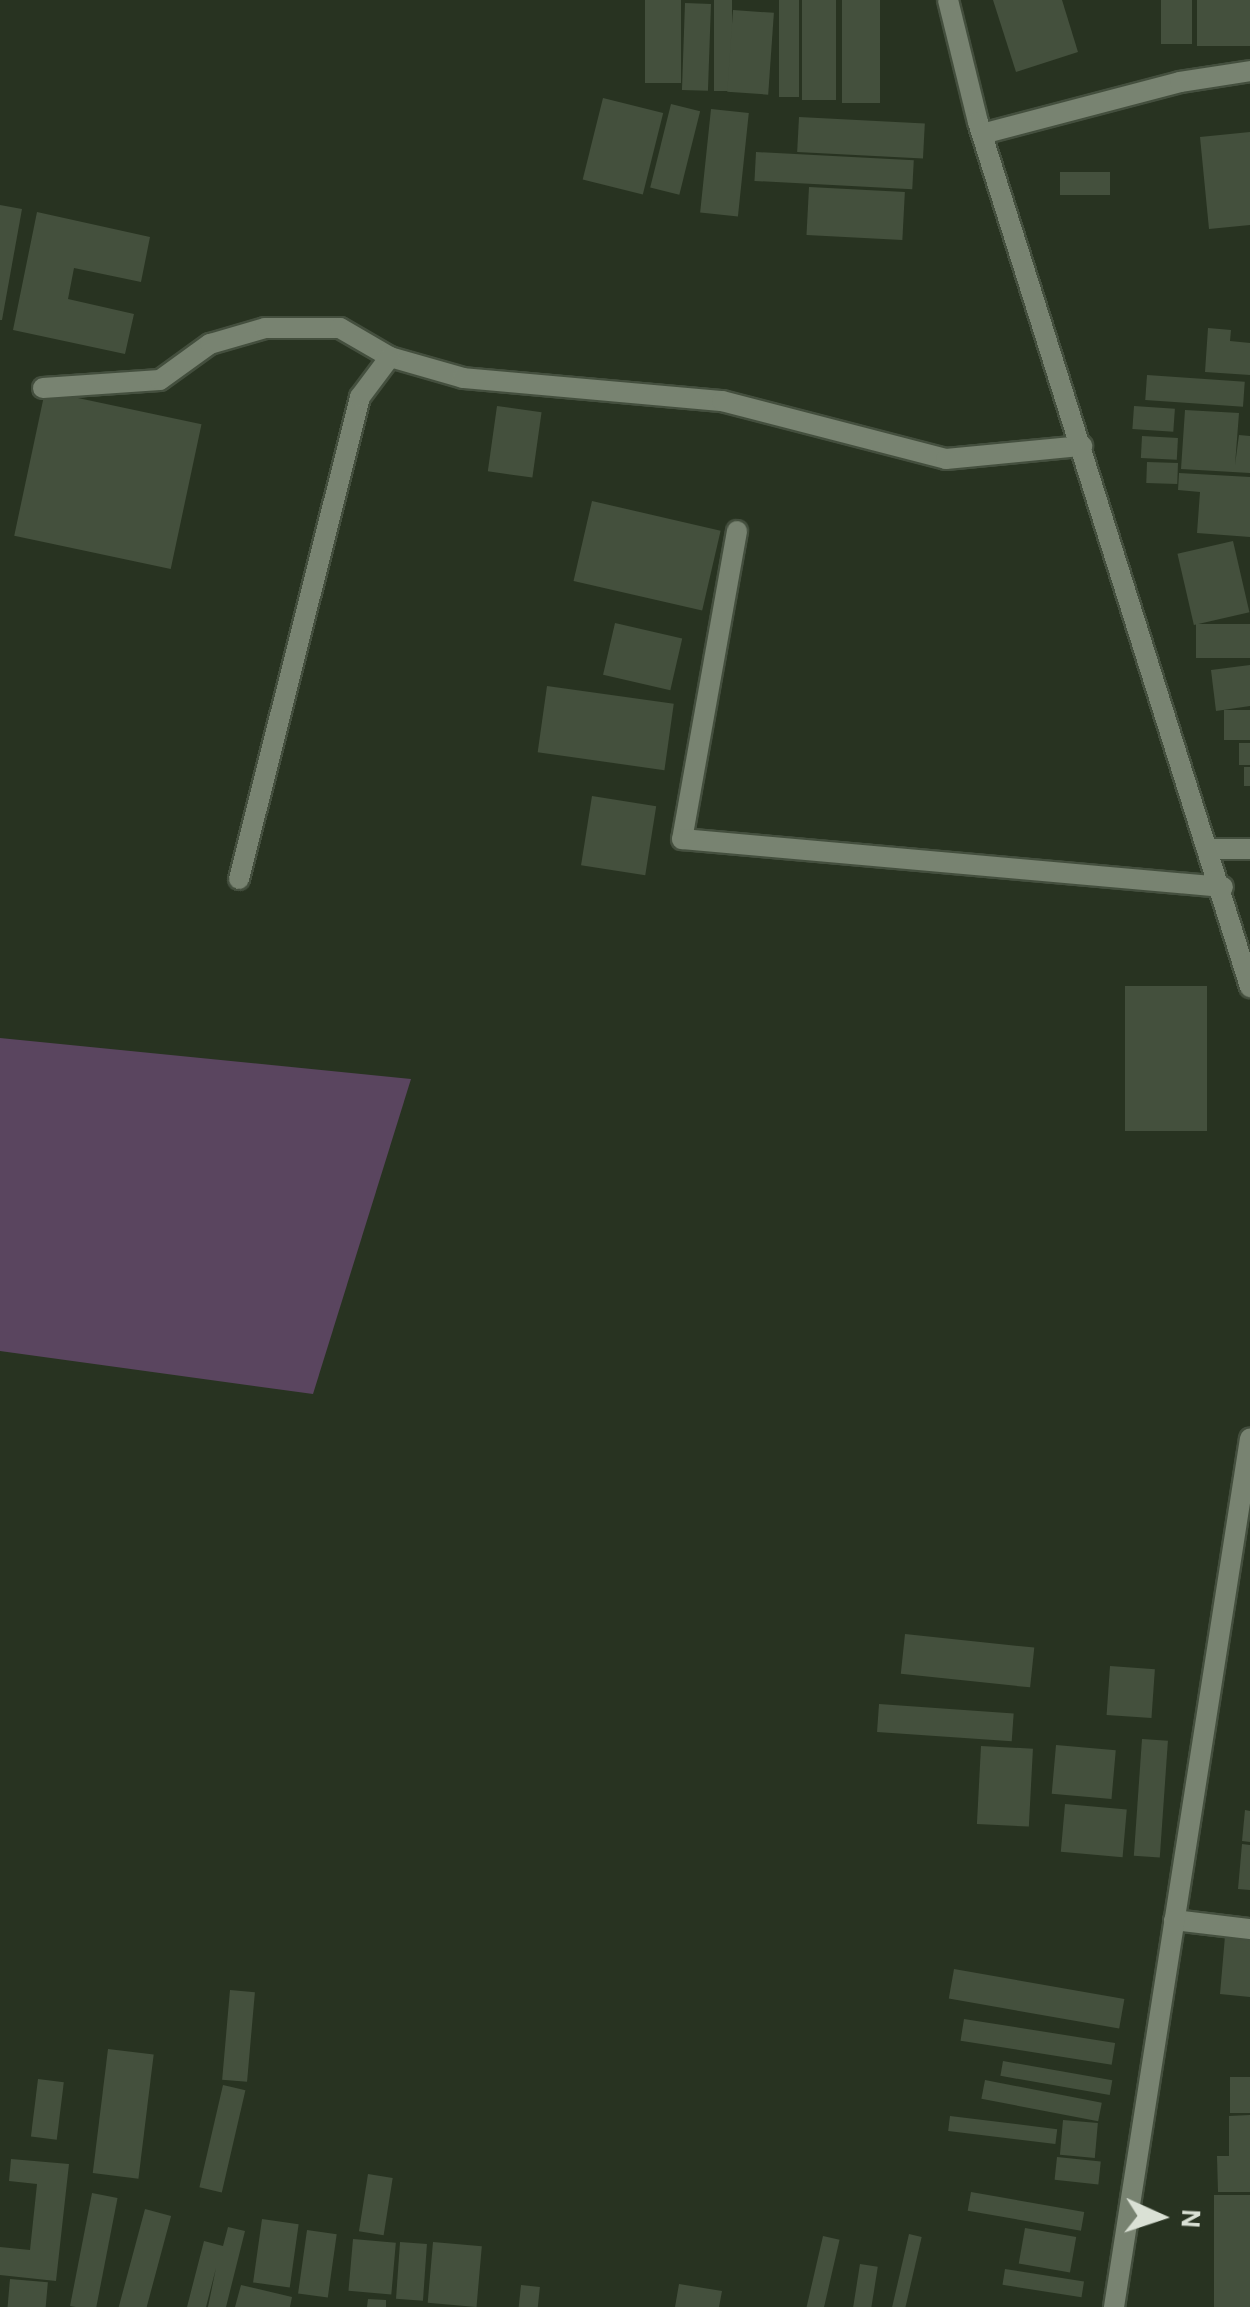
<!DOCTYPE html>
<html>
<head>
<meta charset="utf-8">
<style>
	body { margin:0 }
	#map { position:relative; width:1250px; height:2307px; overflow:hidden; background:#283321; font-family:"Alegreya Sans",sans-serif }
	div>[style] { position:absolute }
	.green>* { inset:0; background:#5a455f }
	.building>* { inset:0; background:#44503d; transform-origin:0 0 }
	.roads { filter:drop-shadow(2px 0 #444f3e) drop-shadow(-2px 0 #444f3e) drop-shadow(0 2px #444f3e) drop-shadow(0 -2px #444f3e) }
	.service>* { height:20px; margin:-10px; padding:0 10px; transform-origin:10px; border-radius:10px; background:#788371 }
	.minor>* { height:20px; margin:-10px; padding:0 10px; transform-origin:10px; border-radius:10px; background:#788371 }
	.tertiary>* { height:20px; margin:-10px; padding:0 10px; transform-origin:10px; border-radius:10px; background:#788371 }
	span { translate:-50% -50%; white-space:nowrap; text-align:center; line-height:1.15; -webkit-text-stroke:8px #283321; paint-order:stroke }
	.north { position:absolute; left:1110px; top:2167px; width:100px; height:100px; -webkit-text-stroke:8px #283321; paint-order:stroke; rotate:93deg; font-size:28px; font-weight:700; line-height:40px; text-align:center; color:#dae1d5 }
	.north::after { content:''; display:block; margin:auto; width:35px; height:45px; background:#dae1d5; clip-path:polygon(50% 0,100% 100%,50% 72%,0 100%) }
</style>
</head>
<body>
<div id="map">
	<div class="green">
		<i style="clip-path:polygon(0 1038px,411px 1079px,313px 1394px,0 1351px)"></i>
	</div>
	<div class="building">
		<i style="left:645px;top:0;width:36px;height:83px"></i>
		<i style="left:714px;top:0;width:18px;height:91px"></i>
		<i style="left:779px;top:0;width:20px;height:97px"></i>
		<i style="left:802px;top:0;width:34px;height:100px"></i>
		<i style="left:842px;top:0;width:38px;height:103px"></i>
		<i style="clip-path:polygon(993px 0,1062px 0,1078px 52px,1016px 72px)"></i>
		<i style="left:1161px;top:0;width:31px;height:44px"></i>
		<i style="left:1197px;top:0;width:53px;height:46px"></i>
		<i style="left:685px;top:3px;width:26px;height:87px;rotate:2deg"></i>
		<i style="left:733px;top:10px;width:41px;height:82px;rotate:4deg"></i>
		<i style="left:603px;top:98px;width:62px;height:84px;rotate:14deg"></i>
		<i style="left:671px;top:104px;width:30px;height:86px;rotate:14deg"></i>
		<i style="left:711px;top:109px;width:38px;height:104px;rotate:6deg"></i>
		<i style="left:799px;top:117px;width:126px;height:35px;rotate:3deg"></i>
		<i style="clip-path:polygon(1250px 132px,1250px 225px,1209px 229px,1200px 137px)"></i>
		<i style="left:756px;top:152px;width:158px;height:29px;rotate:3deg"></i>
		<i style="left:1060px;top:172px;width:50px;height:23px"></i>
		<i style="left:809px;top:187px;width:96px;height:48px;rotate:3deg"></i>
		<i style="clip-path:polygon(0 205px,22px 209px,2px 320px,0 320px)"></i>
		<i style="clip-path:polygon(37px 212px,150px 237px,141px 282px,74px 268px,68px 299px,134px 314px,125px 354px,13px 330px)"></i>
		<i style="clip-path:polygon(1208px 328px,1231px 330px,1230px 341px,1250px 343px,1250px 375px,1205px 372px)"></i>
		<i style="left:1147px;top:375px;width:98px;height:25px;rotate:4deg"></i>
		<i style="left:45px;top:391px;width:160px;height:148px;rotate:12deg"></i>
		<i style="left:497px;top:406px;width:45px;height:66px;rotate:8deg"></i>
		<i style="left:1134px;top:406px;width:41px;height:23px;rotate:4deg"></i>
		<i style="clip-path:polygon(1185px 410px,1239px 413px,1235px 465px,1239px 435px,1250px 436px,1250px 473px,1181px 469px)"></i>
		<i style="left:1142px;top:436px;width:36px;height:22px;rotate:3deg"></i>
		<i style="left:1147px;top:462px;width:31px;height:21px;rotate:2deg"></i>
		<i style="clip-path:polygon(1179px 473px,1250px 477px,1250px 537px,1197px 533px,1200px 492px,1178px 490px)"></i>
		<i style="left:592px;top:501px;width:132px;height:82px;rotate:13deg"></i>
		<i style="left:1233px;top:541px;width:73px;height:57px;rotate:77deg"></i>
		<i style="left:615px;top:623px;width:69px;height:53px;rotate:13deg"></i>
		<i style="left:1250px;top:624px;width:34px;height:54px;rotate:90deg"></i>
		<i style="clip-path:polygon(1250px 665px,1250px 706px,1216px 711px,1211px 670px)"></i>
		<i style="left:547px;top:686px;width:128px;height:67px;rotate:8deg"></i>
		<i style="left:1250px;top:710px;width:30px;height:26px;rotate:90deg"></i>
		<i style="left:1239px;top:743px;width:11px;height:22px"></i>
		<i style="left:1244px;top:767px;width:6px;height:19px"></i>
		<i style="left:592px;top:796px;width:65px;height:70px;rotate:9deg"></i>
		<i style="left:1207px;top:986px;width:145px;height:82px;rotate:90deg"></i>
		<i style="left:905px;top:1634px;width:130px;height:40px;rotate:6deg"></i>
		<i style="left:1110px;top:1666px;width:45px;height:49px;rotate:4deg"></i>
		<i style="left:879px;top:1704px;width:135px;height:28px;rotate:4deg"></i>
		<i style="left:1142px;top:1739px;width:26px;height:117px;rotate:4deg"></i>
		<i style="left:1056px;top:1745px;width:60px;height:49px;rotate:5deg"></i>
		<i style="left:981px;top:1746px;width:52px;height:78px;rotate:3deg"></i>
		<i style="left:1065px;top:1804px;width:62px;height:48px;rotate:5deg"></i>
		<i style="clip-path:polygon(1245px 1810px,1250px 1811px,1250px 1842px,1242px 1841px)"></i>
		<i style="clip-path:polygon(1242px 1844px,1250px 1845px,1250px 1890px,1238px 1889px)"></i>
		<i style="clip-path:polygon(1225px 1936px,1250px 1938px,1250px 1997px,1220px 1994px)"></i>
		<i style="left:954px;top:1969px;width:173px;height:30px;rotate:10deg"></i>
		<i style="left:230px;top:1990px;width:25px;height:90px;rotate:5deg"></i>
		<i style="left:964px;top:2019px;width:153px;height:22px;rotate:9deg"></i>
		<i style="left:108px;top:2049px;width:46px;height:125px;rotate:7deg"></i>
		<i style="left:1003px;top:2061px;width:111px;height:15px;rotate:10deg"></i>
		<i style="left:1230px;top:2077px;width:20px;height:36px"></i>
		<i style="left:38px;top:2079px;width:26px;height:58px;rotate:7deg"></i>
		<i style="left:985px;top:2080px;width:119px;height:19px;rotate:11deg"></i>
		<i style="left:223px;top:2085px;width:23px;height:105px;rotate:13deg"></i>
		<i style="clip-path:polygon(1250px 2115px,1250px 2192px,1218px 2192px,1217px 2156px,1229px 2156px,1229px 2116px)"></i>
		<i style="left:950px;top:2116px;width:108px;height:15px;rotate:7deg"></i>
		<i style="left:1063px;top:2120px;width:35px;height:35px;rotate:5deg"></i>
		<i style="left:1057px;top:2157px;width:44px;height:23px;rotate:6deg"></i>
		<i style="clip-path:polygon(11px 2159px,69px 2164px,56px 2281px,0 2275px,0 2247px,30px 2250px,37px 2184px,9px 2181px)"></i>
		<i style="left:368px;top:2174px;width:25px;height:58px;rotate:9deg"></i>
		<i style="left:971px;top:2192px;width:115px;height:19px;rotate:10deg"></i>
		<i style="left:92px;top:2193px;width:26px;height:115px;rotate:11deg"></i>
		<i style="left:1214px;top:2195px;width:36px;height:112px"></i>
		<i style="left:145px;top:2209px;width:27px;height:102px;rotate:15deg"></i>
		<i style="left:262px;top:2219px;width:37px;height:64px;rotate:8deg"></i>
		<i style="clip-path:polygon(228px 2227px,245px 2231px,226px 2307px,208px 2307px,216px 2268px,206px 2307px,187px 2307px,204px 2241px,223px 2246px)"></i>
		<i style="left:1025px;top:2228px;width:52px;height:36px;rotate:10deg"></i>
		<i style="left:307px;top:2230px;width:30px;height:64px;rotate:8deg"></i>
		<i style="left:909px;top:2234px;width:13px;height:75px;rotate:13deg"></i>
		<i style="left:823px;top:2236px;width:17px;height:73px;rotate:13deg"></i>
		<i style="left:353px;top:2239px;width:43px;height:52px;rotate:5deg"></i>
		<i style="left:400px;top:2242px;width:27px;height:57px;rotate:4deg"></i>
		<i style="left:433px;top:2242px;width:49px;height:61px;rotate:5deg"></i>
		<i style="left:860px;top:2264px;width:18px;height:44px;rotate:9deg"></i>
		<i style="left:1005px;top:2269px;width:80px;height:16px;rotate:9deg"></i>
		<i style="left:10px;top:2279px;width:38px;height:28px;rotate:5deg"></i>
		<i style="clip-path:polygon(679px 2284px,722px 2291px,719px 2307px,675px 2307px)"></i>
		<i style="clip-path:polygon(241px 2285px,292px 2297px,290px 2307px,235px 2307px)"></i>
		<i style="left:521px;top:2285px;width:19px;height:22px;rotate:6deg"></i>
		<i style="clip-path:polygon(368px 2299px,386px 2300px,386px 2307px,367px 2307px)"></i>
	</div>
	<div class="roads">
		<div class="service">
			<i style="left:43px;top:388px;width:117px;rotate:-3.9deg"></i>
			<i style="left:160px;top:380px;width:62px;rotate:-35.8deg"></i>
			<i style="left:210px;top:344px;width:57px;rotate:-16.2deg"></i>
			<i style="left:265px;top:328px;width:75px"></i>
			<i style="left:340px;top:328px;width:58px;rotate:30.1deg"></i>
			<i style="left:390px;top:357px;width:76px;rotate:16deg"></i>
			<i style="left:463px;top:378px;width:260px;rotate:5.1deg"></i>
			<i style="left:722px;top:401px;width:231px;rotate:14.5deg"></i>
			<i style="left:946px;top:459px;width:137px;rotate:-5.5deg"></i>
			<i style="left:239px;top:879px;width:497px;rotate:-75.9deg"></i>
			<i style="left:360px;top:397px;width:50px;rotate:-53.1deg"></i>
		</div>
		<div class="minor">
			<i style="left:982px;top:134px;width:205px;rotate:-14.7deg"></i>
			<i style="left:1180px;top:82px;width:71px;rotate:-8.9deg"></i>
			<i style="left:737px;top:531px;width:313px;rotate:100.1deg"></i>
			<i style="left:682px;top:839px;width:543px;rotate:5.07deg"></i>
			<i style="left:1211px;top:849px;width:39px"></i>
			<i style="left:1174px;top:1920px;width:77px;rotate:6.8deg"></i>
		</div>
		<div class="tertiary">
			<i style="left:948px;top:0;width:126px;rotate:76.2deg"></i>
			<i style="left:978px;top:122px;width:907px;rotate:72.54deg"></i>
			<i style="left:1114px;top:2307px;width:879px;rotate:-81.1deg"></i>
		</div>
	</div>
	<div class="north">N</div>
</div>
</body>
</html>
